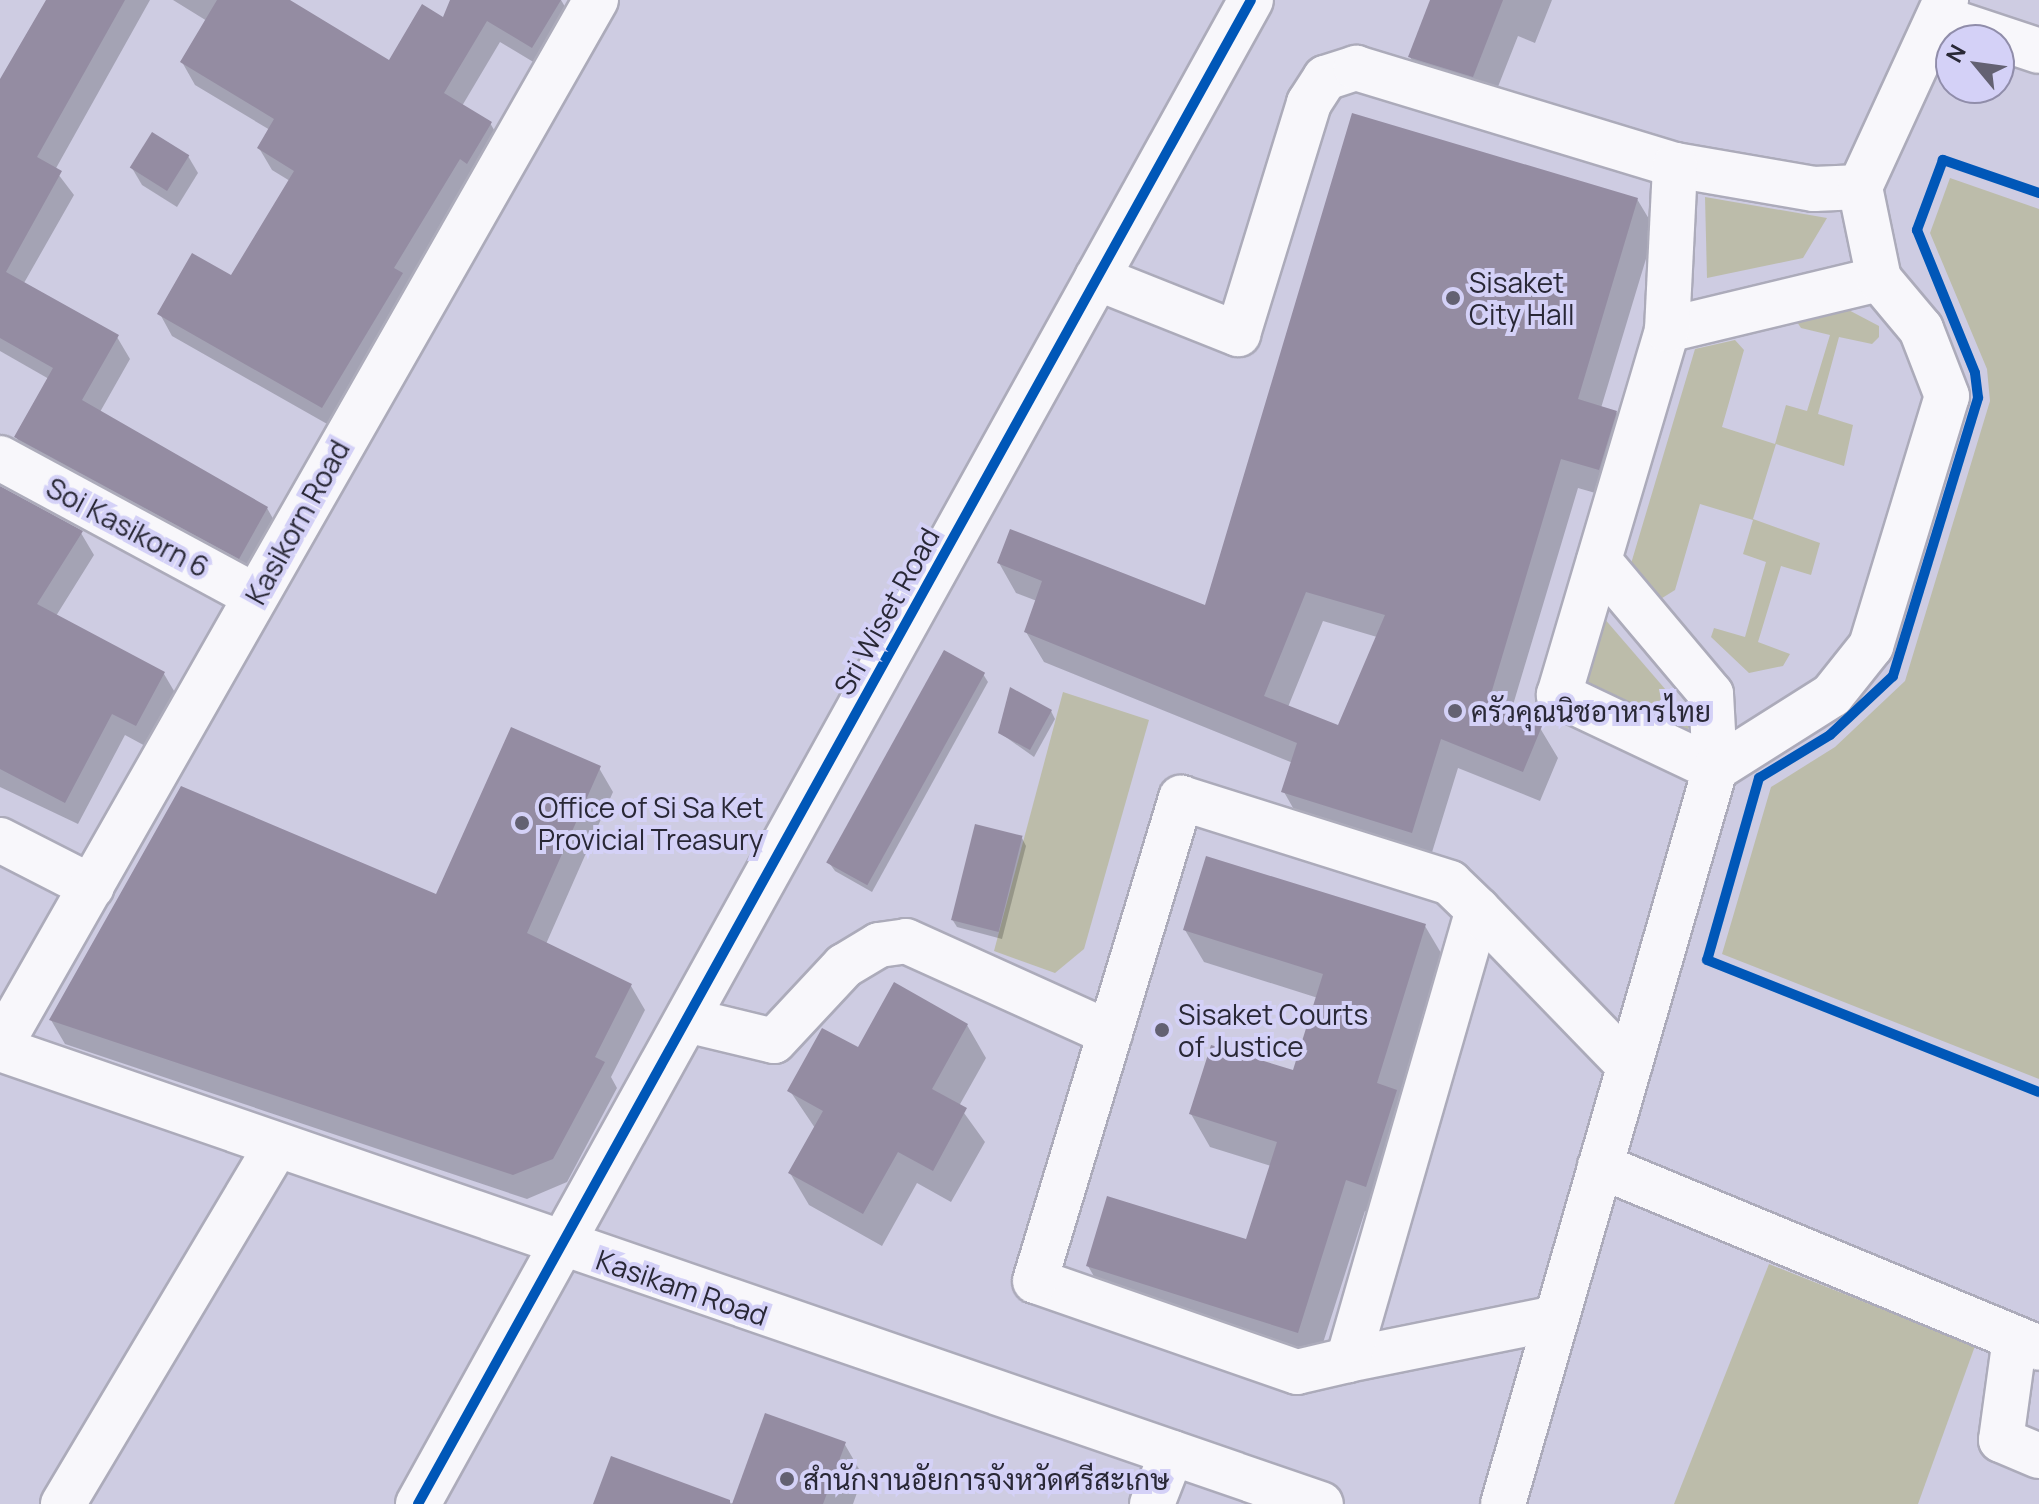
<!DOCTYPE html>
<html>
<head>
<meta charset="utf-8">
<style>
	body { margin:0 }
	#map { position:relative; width:2039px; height:1504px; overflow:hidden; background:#cecce2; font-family:Manrope,Sarabun,sans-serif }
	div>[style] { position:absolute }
	.green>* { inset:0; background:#bcbcaa }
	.shadow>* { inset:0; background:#0003 }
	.building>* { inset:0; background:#948ca2; transform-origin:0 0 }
	.roads { filter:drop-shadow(2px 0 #acabba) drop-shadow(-2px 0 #acabba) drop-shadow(0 2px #acabba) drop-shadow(0 -2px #acabba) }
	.minor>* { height:44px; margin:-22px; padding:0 22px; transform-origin:22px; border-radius:22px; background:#f8f7fb }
	.cycleway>* { height:10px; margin:-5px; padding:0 5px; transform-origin:5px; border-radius:5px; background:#0057b8 }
	.dots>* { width:22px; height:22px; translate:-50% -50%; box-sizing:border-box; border:4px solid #d4d1f7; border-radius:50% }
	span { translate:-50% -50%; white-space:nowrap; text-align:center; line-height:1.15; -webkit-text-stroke:8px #d4d1f7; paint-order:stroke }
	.poi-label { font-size:28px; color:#292836 }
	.left { translate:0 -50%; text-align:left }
	.street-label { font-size:28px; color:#292836 }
	.north { position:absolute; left:1935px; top:24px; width:80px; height:80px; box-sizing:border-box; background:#d4d1f7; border:2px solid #908daa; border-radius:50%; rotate:299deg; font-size:22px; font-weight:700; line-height:32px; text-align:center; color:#292836 }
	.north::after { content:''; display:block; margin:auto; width:28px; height:36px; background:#636172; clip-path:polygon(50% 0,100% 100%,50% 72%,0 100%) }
</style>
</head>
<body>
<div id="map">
	<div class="green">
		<i style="clip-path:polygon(1950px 178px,2039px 209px,2039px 1079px,1722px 954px,1771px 787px,1835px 747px,1905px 681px,1990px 401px,1987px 369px,1930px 233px)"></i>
		<i style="clip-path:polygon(1705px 197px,1827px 218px,1803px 258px,1707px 278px)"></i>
		<i style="clip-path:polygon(1841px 306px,1879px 326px,1879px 337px,1872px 344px,1839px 337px,1818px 414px,1853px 425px,1844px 466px,1776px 444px,1753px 519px,1820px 543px,1811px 575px,1781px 566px,1758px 642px,1790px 654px,1783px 666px,1749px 673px,1711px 637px,1714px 628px,1745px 637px,1766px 562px,1743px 554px,1753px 520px,1700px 504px,1675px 590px,1659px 600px,1630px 567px,1695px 349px,1735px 340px,1744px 350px,1722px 427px,1775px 444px,1786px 405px,1807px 411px,1830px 335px,1801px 328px,1795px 319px)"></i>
		<i style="clip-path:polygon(1603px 617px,1691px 719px,1687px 733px,1587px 687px)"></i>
		<i style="clip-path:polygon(1063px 692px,1149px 720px,1084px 949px,1055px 973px,994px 951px)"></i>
		<i style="clip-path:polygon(1769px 1264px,1975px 1346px,1918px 1504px,1674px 1504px)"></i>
	</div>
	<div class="shadow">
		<i style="clip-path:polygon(47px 0,150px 0,55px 170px,74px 195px,24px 283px,117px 337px,130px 359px,100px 412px,267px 508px,280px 531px,252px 580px,29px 459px,16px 437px,49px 379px,0 351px,0 84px)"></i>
		<i style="clip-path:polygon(173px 0,282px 0,390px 62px,444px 20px,455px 0,561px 0,574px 22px,545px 69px,500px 42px,462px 106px,490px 123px,503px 145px,336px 429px,172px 336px,160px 314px,232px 278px,290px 181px,272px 170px,259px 148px,270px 130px,195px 85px,182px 62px,207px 21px)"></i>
		<i style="clip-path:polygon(1432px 0,1552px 0,1535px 43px,1518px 36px,1490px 107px,1428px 88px,1410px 57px)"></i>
		<i style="clip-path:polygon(188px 156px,198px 173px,177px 207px,142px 185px,132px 168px)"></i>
		<i style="clip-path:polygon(evenodd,1637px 199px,1655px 229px,1601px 408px,1616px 412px,1633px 442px,1616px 499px,1578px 488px,1510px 715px,1540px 728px,1558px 758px,1540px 801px,1458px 768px,1429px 862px,1301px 822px,1284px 792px,1293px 763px,1044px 662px,1026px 632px,1037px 601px,1016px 593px,999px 563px,1207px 608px,1637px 199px,1323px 621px,1377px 637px,1339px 728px,1288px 707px,1323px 621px)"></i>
		<i style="clip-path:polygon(0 489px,81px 533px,94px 555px,56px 616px,164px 674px,177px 696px,149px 748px,125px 735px,78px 824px,0 787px)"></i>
		<i style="clip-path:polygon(983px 674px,988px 682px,872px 892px,835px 871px,830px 864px)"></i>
		<i style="clip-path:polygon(1051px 711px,1055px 719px,1034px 757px,1000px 733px)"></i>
		<i style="clip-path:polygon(599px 768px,613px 792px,546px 944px,631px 986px,645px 1010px,611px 1077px,617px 1088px,567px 1182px,527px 1199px,65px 1044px,51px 1020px,437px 897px)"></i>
		<i style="clip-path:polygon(1022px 838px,1026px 846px,1002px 939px,957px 927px,952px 919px)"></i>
		<i style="clip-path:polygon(1425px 926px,1444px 958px,1400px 1099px,1415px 1124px,1385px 1218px,1365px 1211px,1316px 1365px,1107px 1299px,1088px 1266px,1248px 1241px,1271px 1166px,1210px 1147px,1191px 1114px,1294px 1073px,1318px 998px,1204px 962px,1185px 930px)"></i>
		<i style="clip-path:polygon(967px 1025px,986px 1058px,959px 1106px,985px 1142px,951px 1202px,917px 1183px,882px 1246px,809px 1205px,790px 1173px,815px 1128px,790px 1091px,858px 1050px)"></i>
		<i style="clip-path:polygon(844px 1443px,863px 1476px,853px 1504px,595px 1504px,612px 1459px,734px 1504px)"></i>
	</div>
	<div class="building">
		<i style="clip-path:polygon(46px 0,125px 0,37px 157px,62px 171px,6px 272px,119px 335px,82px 400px,268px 507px,239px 559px,14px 437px,53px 368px,0 338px,0 79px)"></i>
		<i style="clip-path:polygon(217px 0,290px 0,389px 60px,422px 4px,443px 17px,450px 0,561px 0,532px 48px,487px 21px,444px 93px,492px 122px,467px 164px,460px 159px,394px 268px,403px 273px,322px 408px,157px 314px,192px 253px,231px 275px,294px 171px,257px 148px,274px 119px,180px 62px)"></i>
		<i style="clip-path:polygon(1430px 0,1503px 0,1473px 77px,1408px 57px)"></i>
		<i style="clip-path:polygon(evenodd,1352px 113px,1638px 198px,1578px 399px,1617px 411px,1599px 470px,1561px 459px,1488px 704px,1542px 726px,1523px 772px,1441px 739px,1412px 833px,1281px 792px,1297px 743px,1024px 632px,1042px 581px,997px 563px,1010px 529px,1205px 605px,1352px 113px,1306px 592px,1385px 615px,1338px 725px,1264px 696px,1306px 592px)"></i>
		<i style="left:152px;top:132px;width:44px;height:42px;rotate:32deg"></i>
		<i style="clip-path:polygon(0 486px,83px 531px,37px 604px,165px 672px,136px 726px,112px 714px,65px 803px,0 769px)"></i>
		<i style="left:944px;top:650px;width:47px;height:243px;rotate:29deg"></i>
		<i style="clip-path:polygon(1010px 687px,1052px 710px,1030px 750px,998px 733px)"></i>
		<i style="clip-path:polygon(511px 727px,601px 766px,527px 933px,632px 984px,595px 1057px,605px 1062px,553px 1159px,513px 1175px,49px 1020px,181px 786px,436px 894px)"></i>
		<i style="left:975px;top:824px;width:49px;height:99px;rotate:14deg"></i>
		<i style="clip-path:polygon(1206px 856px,1426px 924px,1377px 1083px,1397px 1090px,1366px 1187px,1346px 1180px,1298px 1333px,1086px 1266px,1107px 1196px,1246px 1239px,1277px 1142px,1189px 1114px,1211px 1045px,1293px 1070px,1323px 974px,1183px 930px)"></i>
		<i style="clip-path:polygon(894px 982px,968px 1024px,932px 1089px,967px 1108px,933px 1171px,898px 1152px,863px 1214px,788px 1173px,823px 1111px,787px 1091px,822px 1028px,858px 1047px)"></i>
		<i style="clip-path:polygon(765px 1413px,846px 1442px,823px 1504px,732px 1504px)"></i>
		<i style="clip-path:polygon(611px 1456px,730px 1500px,730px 1504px,593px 1504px)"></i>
	</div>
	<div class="roads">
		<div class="minor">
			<i style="left:1940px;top:18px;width:104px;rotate:18.4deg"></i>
			<i style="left:1097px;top:278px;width:152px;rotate:21.7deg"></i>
			<i style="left:1238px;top:334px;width:242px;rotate:-72.9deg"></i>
			<i style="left:1309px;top:103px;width:30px;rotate:-57deg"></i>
			<i style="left:1325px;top:78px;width:33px;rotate:-18deg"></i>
			<i style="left:1356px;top:68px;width:333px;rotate:16.9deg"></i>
			<i style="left:1675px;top:165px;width:141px;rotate:9.8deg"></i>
			<i style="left:1814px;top:189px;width:46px;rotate:-2.5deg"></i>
			<i style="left:1667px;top:330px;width:218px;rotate:-13.5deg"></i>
			<i style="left:0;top:458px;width:290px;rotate:28.4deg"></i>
			<i style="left:1599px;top:561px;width:174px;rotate:49.9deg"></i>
			<i style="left:1711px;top:694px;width:75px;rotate:86.9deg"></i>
			<i style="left:1715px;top:769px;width:173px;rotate:-154.6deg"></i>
			<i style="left:1559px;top:695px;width:381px;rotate:-73.5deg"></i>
			<i style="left:1667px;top:330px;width:165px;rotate:-87.2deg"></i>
			<i style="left:0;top:840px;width:103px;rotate:27.1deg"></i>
			<i style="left:687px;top:1020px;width:89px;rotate:13.6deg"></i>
			<i style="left:774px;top:1041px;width:103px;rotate:-47deg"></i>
			<i style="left:844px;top:966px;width:41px;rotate:-31deg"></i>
			<i style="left:879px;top:945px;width:27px;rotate:-8deg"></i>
			<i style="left:906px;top:941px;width:224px;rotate:24.3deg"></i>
			<i style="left:0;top:1046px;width:1204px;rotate:-60.33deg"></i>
			<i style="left:0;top:1049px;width:1397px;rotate:19.01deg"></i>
			<i style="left:1600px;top:1166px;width:475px;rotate:22.5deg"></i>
			<i style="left:1556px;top:1318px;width:212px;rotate:168.6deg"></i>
			<i style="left:1348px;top:1360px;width:468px;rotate:-73.9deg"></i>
			<i style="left:1478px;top:910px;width:217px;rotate:45.9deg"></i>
			<i style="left:2015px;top:1338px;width:103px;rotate:97.8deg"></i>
			<i style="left:2001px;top:1440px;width:41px;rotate:22.8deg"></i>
			<i style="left:1348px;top:1360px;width:52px;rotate:166.8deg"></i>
			<i style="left:1297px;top:1372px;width:277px;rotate:-160.8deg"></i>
			<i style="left:1035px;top:1281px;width:505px;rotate:-73.18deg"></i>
			<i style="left:1181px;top:798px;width:282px;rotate:17.5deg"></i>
			<i style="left:1450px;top:883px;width:39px;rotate:44deg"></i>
			<i style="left:63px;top:1504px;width:417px;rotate:-59.2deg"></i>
			<i style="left:418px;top:1504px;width:1719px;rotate:-61.02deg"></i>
			<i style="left:1152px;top:1504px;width:55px;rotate:-68.6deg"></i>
			<i style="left:1503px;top:1504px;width:765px;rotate:-73.91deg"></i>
			<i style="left:1715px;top:769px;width:138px;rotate:-32.3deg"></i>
			<i style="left:1832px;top:695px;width:63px;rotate:-51.5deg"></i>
			<i style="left:1871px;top:646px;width:261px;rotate:-73.1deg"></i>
			<i style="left:1947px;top:396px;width:72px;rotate:-111.2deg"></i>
			<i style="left:1921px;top:329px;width:65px;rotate:-130deg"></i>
			<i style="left:1879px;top:279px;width:94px;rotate:-101.7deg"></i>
			<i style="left:1860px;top:187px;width:206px;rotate:-65.3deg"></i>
		</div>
	</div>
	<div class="cycleway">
		<i style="left:2039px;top:193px;width:102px;rotate:-161deg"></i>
		<i style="left:1943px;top:160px;width:75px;rotate:110.4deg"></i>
		<i style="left:1917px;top:230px;width:154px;rotate:67.9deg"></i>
		<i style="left:1975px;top:373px;width:25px;rotate:83deg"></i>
		<i style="left:1978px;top:398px;width:291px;rotate:107deg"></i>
		<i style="left:1893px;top:676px;width:86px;rotate:136.9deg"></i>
		<i style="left:1830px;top:735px;width:83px;rotate:148.8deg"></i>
		<i style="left:1759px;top:778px;width:189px;rotate:105.9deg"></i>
		<i style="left:1707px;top:960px;width:357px;rotate:21.7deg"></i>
		<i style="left:418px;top:1504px;width:1719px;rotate:-61.02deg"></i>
	</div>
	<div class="dots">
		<i style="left:1453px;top:298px;background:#636172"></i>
		<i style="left:1455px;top:711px;background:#636172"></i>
		<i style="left:522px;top:823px;background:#636172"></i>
		<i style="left:1162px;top:1030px;background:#636172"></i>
		<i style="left:787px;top:1479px;background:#636172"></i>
	</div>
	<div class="poi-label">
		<span class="left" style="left:1469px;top:298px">Sisaket<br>City Hall</span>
		<span class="left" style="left:1471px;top:711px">ครัวคุณนิชอาหารไทย</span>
		<span class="left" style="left:538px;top:823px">Office of Si Sa Ket<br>Provicial Treasury</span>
		<span class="left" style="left:1178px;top:1030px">Sisaket Courts<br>of Justice</span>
		<span class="left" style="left:803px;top:1479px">สำนักงานอัยการจังหวัดศรีสะเกษ</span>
	</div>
	<div class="street-label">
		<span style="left:297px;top:522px;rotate:-61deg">Kasikorn Road</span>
		<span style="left:128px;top:527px;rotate:28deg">Soi Kasikorn 6</span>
		<span style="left:886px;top:611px;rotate:-61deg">Sri Wiset Road</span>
		<span style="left:682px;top:1287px;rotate:19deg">Kasikam Road</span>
	</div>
	<div class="north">N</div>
</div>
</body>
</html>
